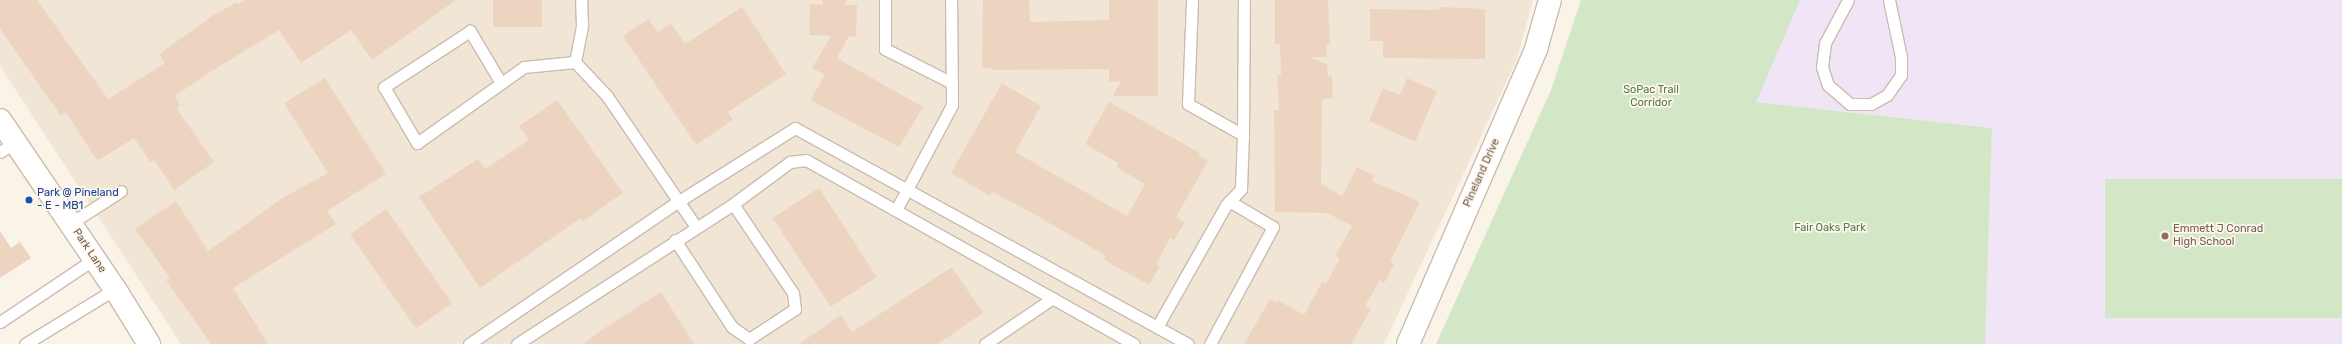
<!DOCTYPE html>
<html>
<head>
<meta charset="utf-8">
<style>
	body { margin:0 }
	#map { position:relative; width:2342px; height:344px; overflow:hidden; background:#faf3e7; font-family:Rubik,sans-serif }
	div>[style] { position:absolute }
	.residential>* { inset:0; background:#f1e6d6 }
	.education>* { inset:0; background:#f0e4f7 }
	.green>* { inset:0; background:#d3e7c7; transform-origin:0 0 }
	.building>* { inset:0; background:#edd4c1; transform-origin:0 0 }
	.roads { filter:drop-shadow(1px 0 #cbbcae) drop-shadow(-1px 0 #cbbcae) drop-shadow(0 1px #cbbcae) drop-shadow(0 -1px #cbbcae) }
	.service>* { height:11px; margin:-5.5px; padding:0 5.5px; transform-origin:5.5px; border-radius:5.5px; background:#fff }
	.tertiary>* { height:22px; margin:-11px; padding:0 11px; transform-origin:11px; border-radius:11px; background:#fff }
	.secondary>* { height:22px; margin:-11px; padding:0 11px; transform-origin:11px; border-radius:11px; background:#fff }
	.dots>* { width:11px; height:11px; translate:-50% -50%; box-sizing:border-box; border:2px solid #fdf7ed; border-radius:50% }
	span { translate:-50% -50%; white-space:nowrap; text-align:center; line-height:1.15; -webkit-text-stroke:3.5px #fdf7ed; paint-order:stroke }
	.park-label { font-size:11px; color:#577b4a }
	.street-label { font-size:11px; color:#715c4e }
	.transit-label { font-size:11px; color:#164399 }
	.left { translate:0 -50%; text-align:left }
	.education-label { font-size:11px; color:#785e54 }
</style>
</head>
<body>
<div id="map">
	<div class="residential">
		<i style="clip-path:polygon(0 0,1533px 0,1517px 59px,1384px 344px,181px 344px,0 66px)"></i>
	</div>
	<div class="education">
		<i style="clip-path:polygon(1800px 0,2342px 0,2342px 344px,1985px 344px,1992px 128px,1755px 102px)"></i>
	</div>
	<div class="green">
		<i style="clip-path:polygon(1581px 0,1800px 0,1756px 102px,1992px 128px,1985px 344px,1436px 344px,1551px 90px)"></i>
		<i style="left:2342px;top:179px;width:139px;height:237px;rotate:90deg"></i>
	</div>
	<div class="building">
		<i style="clip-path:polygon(0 0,37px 0,108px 99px,165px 63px,160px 55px,162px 52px,212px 16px,237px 2px,238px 4px,245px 0,456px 0,372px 60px,351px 30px,301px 63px,279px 30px,207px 74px,175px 96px,180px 105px,177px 109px,214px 162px,174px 190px,154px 160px,150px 162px,134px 138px,99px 160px,96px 159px,66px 112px,61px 116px,0 29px)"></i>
		<i style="left:493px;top:0;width:49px;height:27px"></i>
		<i style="clip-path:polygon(823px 0,846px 0,845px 5px,857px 5px,856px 37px,849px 36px,837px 58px,923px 107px,899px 147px,810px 100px,825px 75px,812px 68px,831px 36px,809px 35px,810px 4px,823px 5px)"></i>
		<i style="clip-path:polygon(983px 0,1029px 0,1030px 22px,1109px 20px,1109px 0,1158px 0,1158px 96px,1113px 96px,1121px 81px,1109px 82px,1109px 69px,991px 70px,991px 68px,982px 68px)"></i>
		<i style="clip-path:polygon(1275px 0,1328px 0,1330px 45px,1326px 45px,1327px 57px,1310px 57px,1327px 64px,1328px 76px,1332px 75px,1333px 98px,1322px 99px,1321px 184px,1342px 196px,1357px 167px,1375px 176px,1372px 181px,1420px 202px,1390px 262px,1394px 264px,1384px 283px,1380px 280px,1365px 306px,1371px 309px,1351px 344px,1244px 344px,1270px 299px,1276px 303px,1278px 300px,1304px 315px,1322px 282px,1326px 284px,1340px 258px,1335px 256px,1352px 226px,1327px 213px,1275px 212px,1274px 110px,1279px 110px,1277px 75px,1281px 75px,1280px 44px,1275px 44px)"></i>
		<i style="clip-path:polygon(742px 7px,786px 74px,728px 112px,733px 120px,696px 145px,623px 36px,648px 19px,658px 32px,671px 23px,685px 44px)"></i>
		<i style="clip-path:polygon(1439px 7px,1485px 9px,1485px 59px,1383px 58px,1383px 41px,1370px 41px,1370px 9px,1439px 10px)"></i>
		<i style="clip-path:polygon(325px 78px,386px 174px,327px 211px,336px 224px,233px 288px,268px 344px,211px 344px,166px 280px,170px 278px,135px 229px,176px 201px,208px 251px,284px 197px,328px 173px,284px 103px)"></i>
		<i style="clip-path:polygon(1407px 78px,1437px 91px,1415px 142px,1369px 121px,1383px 88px,1400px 95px)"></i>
		<i style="clip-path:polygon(1002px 83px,1041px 106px,1015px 152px,1127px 216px,1145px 184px,1116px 167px,1118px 163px,1085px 144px,1109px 102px,1200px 153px,1198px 155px,1208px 161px,1176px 217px,1185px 222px,1174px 240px,1170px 238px,1156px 264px,1160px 266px,1149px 285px,1111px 264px,1104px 259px,1106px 256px,1027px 210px,992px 192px,990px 196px,951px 173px)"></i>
		<i style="clip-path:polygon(557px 100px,623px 193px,583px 221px,581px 218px,480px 288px,419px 197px,478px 159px,485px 169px,529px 140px,519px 126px)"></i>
		<i style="left:819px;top:188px;width:106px;height:55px;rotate:57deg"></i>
		<i style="left:386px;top:209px;width:115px;height:44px;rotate:55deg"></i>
		<i style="clip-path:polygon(0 231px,11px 248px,20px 242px,31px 258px,0 278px)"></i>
		<i style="clip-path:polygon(952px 267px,983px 313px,938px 344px,799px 344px,841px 315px,852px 332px)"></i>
		<i style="clip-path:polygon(661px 292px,694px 344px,583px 344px,605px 328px)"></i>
	</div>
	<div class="roads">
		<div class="service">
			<i style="left:885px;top:0;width:49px;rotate:90deg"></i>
			<i style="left:885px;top:49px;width:75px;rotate:26.9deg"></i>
			<i style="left:1848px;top:0;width:49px;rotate:118.1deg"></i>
			<i style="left:1825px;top:43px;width:24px;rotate:97deg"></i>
			<i style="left:1822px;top:67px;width:19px;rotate:72deg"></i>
			<i style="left:1828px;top:85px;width:29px;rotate:41deg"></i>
			<i style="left:1850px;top:104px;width:21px"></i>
			<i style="left:1871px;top:104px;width:18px;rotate:-29deg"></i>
			<i style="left:1887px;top:95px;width:24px;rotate:-55deg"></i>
			<i style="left:1901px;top:75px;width:18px;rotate:-90deg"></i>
			<i style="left:1901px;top:57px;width:58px;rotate:-101.9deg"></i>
			<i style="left:575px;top:62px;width:47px;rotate:46.7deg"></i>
			<i style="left:607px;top:96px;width:158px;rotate:55.8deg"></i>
			<i style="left:501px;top:83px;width:61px;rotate:-120.8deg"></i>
			<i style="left:470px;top:31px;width:103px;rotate:146.9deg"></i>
			<i style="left:384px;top:87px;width:65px;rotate:59.5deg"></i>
			<i style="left:417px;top:143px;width:131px;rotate:-35.4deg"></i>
			<i style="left:524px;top:67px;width:51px;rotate:-5.6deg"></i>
			<i style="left:575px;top:62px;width:38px;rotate:-79deg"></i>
			<i style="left:582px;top:25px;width:25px;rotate:-92deg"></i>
			<i style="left:1243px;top:135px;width:135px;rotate:-89.6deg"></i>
			<i style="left:0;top:152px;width:18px;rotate:-34deg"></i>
			<i style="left:896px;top:210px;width:119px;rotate:-61.9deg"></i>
			<i style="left:952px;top:105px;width:105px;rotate:-90.5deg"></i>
			<i style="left:71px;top:223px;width:59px;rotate:-32.6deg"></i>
			<i style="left:675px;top:240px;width:104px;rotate:56.8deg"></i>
			<i style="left:732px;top:327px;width:21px;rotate:35deg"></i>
			<i style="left:749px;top:339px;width:55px;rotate:-33.1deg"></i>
			<i style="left:795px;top:309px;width:16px;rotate:-97deg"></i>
			<i style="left:793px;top:293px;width:107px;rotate:-124deg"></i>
			<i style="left:0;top:322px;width:113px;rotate:-33.8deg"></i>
			<i style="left:1157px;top:327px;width:140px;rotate:-60.5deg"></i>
			<i style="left:1226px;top:205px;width:22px;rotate:-47deg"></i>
			<i style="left:1241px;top:189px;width:54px;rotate:-87.9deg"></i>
			<i style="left:1243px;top:135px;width:63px;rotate:-150.6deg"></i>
			<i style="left:1188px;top:104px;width:104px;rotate:-87.8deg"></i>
			<i style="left:25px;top:344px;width:105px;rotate:-31.4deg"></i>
			<i style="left:469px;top:344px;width:254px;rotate:-34.3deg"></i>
			<i style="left:679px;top:201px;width:137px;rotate:-32.2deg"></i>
			<i style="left:795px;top:128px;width:448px;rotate:28.8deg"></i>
			<i style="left:517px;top:344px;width:257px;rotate:-32.9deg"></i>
			<i style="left:733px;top:204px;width:71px;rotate:-36.4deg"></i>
			<i style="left:790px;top:162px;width:16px;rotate:-7deg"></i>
			<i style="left:806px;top:160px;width:376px;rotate:29.3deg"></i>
			<i style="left:985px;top:344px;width:82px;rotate:-34.1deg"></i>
			<i style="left:1210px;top:344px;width:133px;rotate:-61.7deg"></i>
			<i style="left:1273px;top:227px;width:51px;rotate:-149.4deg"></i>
		</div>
		<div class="tertiary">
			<i style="left:1408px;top:344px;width:322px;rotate:-66.5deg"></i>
			<i style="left:1536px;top:49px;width:51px;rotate:-74.1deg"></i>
		</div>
		<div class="secondary">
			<i style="left:0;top:120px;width:204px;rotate:55.8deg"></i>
			<i style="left:115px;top:289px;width:65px;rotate:58.3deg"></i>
		</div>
	</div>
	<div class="dots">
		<i style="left:29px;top:200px;background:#1a4fb4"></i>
		<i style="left:2165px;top:236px;background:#8d6e63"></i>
	</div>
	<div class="park-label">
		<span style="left:1651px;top:97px">SoPac Trail<br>Corridor</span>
		<span style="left:1830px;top:228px">Fair Oaks Park</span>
	</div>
	<div class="street-label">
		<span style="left:1482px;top:173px;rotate:-66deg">Pineland Drive</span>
		<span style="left:89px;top:251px;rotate:56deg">Park Lane</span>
	</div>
	<div class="transit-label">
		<span class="left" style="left:37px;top:200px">Park @ Pineland<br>- E - MB1</span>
	</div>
	<div class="education-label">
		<span class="left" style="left:2173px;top:236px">Emmett J Conrad<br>High School</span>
	</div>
</div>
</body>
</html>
